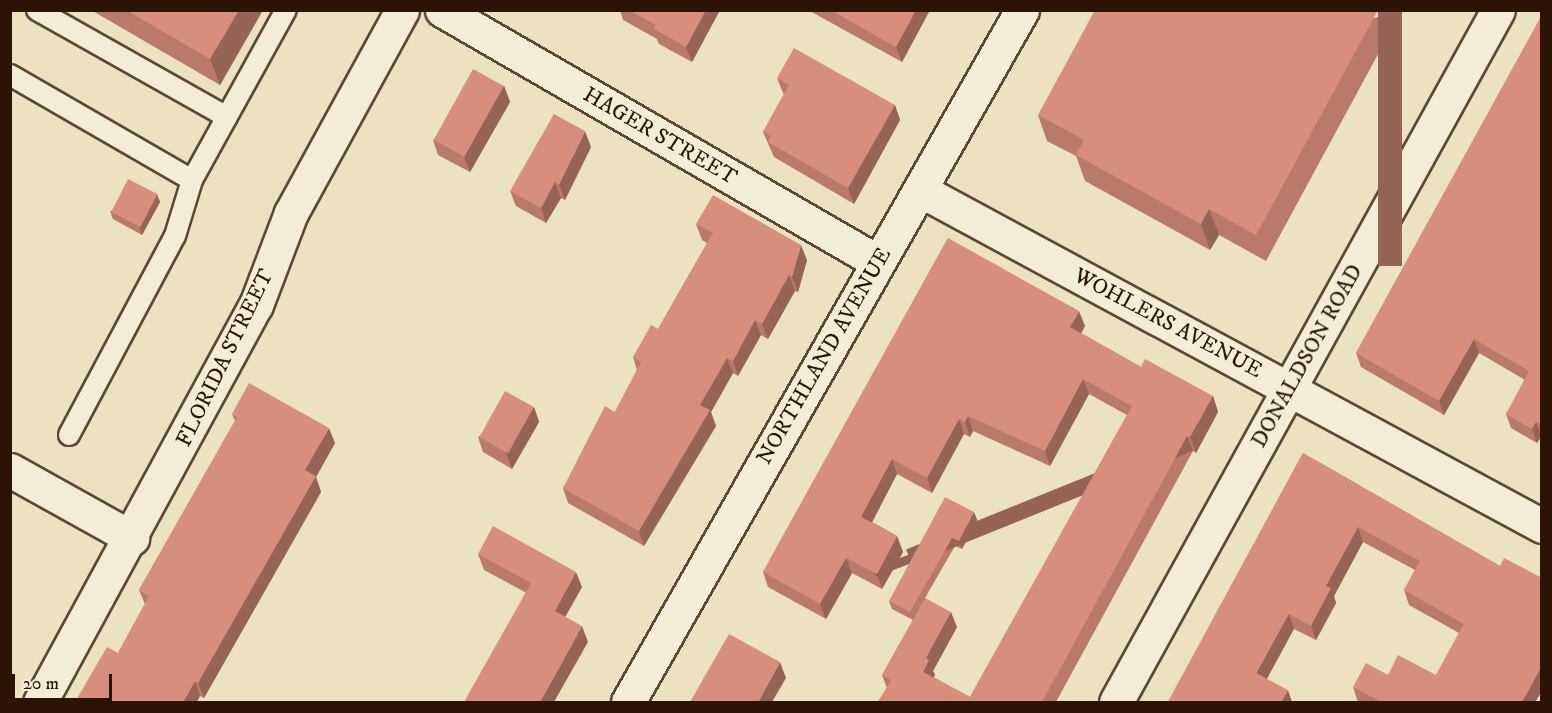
<!DOCTYPE html>
<html>
<head>
<meta charset="utf-8">
<style>
	body { margin:0 }
	#map { position:relative; width:1552px; height:713px; overflow:hidden; background:#ece2c2; font-family:"IM FELL DW Pica",serif }
	div>[style] { position:absolute }
	.roads { filter:drop-shadow(2px 0 #5c4734) drop-shadow(-2px 0 #5c4734) drop-shadow(0 2px #5c4734) drop-shadow(0 -2px #5c4734) }
	.service>* { height:20px; margin:-10px; padding:0 10px; transform-origin:10px; border-radius:10px; background:#f3ecd7 }
	.minor>* { height:33px; margin:-16.5px; padding:0 16.5px; transform-origin:16.5px; border-radius:16.5px; background:#f3ecd7 }
	.wall>* { inset:0; background:#b97a6b }
	.shaded-wall>* { inset:0; background:#966357; transform-origin:0 0 }
	.building>* { inset:0; background:#d78e7c; transform-origin:0 0 }
	span { translate:-50% -50%; white-space:nowrap; text-align:center; line-height:1.15; -webkit-text-stroke:6px #f3ecd7; paint-order:stroke }
	.street-label { font-size:22px; color:#2c1305 }
	.frame { position:absolute; inset:0; border:12px solid #2c1305; pointer-events:none }
	.scale { position:absolute; left:12px; top:674px; width:100px; height:27px; box-sizing:border-box; border:3px solid #2c1305; border-top:0; padding-left:8px; font-size:18px; line-height:21px; white-space:nowrap; color:#2c1305; -webkit-text-stroke:4px #f3ecd7; paint-order:stroke }
</style>
</head>
<body>
<div id="map">
	<div class="roads">
		<div class="service">
			<i style="left:37px;top:10px;width:218px;rotate:29.4deg"></i>
			<i style="left:10px;top:75px;width:210px;rotate:30deg"></i>
			<i style="left:69px;top:435px;width:225px;rotate:-62deg"></i>
			<i style="left:175px;top:236px;width:59px;rotate:-73.1deg"></i>
			<i style="left:192px;top:180px;width:194px;rotate:-61.1deg"></i>
		</div>
		<div class="minor">
			<i style="left:442px;top:10px;width:504px;rotate:30.03deg"></i>
			<i style="left:920px;top:190px;width:707px;rotate:28.38deg"></i>
			<i style="left:10px;top:470px;width:140px;rotate:29.1deg"></i>
			<i style="left:40px;top:702px;width:452px;rotate:-61.5deg"></i>
			<i style="left:256px;top:305px;width:98px;rotate:-69.2deg"></i>
			<i style="left:291px;top:213px;width:231px;rotate:-61.3deg"></i>
			<i style="left:628px;top:702px;width:796px;rotate:-60.34deg"></i>
			<i style="left:1116px;top:702px;width:790px;rotate:-61.1deg"></i>
		</div>
	</div>
	<div class="wall">
		<i style="clip-path:polygon(91px 10px,263px 10px,220px 85px)"></i>
		<i style="clip-path:polygon(620px 10px,720px 10px,692px 62px,659px 44px,657px 39px,623px 20px)"></i>
		<i style="clip-path:polygon(808px 10px,930px 10px,902px 62px)"></i>
		<i style="clip-path:polygon(1402px 10px,1266px 261px,1219px 235px,1210px 250px,1085px 181px,1076px 156px,1047px 141px,1038px 115px)"></i>
		<i style="clip-path:polygon(1542px 15px,1542px 436px,1537px 443px,1511px 428px,1506px 414px,1525px 380px,1479px 353px,1444px 415px,1361px 367px,1356px 353px)"></i>
		<i style="clip-path:polygon(777px 78px,895px 105px,900px 120px,854px 204px,774px 157px,763px 132px,784px 94px,783px 93px)"></i>
		<i style="clip-path:polygon(504px 86px,510px 102px,470px 172px,438px 155px,433px 140px)"></i>
		<i style="clip-path:polygon(591px 147px,565px 200px,561px 198px,546px 223px,516px 206px,510px 191px)"></i>
		<i style="clip-path:polygon(160px 202px,142px 235px,113px 219px,110px 211px)"></i>
		<i style="clip-path:polygon(696px 224px,807px 260px,798px 292px,795px 291px,768px 339px,761px 335px,738px 376px,733px 373px,711px 412px,716px 426px,644px 546px,568px 503px,563px 488px,615px 412px,637px 370px,633px 357px,658px 329px,707px 243px,702px 240px)"></i>
		<i style="clip-path:polygon(948px 238px,1085px 326px,1081px 333px,1141px 367px,1213px 396px,1218px 412px,1196px 453px,1193px 451px,1056px 702px,878px 702px,887px 688px,882px 675px,913px 620px,892px 609px,889px 601px,974px 512px,977px 520px,962px 549px,955px 546px,925px 598px,957px 627px,933px 671px,935px 675px,933px 677px,970px 697px,1127px 415px,1089px 394px,1050px 466px,973px 431px,970px 437px,964px 434px,932px 493px,897px 474px,872px 522px,897px 536px,903px 552px,882px 589px,852px 573px,826px 619px,768px 587px,763px 572px)"></i>
		<i style="clip-path:polygon(534px 407px,539px 422px,512px 469px,483px 452px,478px 437px)"></i>
		<i style="clip-path:polygon(232px 414px,335px 443px,316px 477px,321px 492px,204px 698px,118px 653px,145px 604px,139px 590px,235px 421px)"></i>
		<i style="clip-path:polygon(1303px 453px,1500px 566px,1542px 578px,1542px 691px,1535px 702px,1358px 702px,1353px 687px,1388px 675px,1436px 675px,1459px 633px,1409px 605px,1404px 590px,1415px 570px,1363px 542px,1334px 596px,1336px 603px,1316px 640px,1294px 629px,1168px 702px)"></i>
		<i style="clip-path:polygon(478px 554px,582px 587px,565px 617px,588px 642px,525px 592px,484px 570px)"></i>
	</div>
	<div class="shaded-wall">
		<i style="clip-path:polygon(239px 10px,263px 10px,220px 85px,210px 59px)"></i>
		<i style="clip-path:polygon(706px 10px,720px 10px,692px 62px,686px 47px)"></i>
		<i style="clip-path:polygon(916px 10px,930px 10px,902px 62px,896px 47px)"></i>
		<i style="left:1378px;top:10px;width:24px;height:256px"></i>
		<i style="clip-path:polygon(504px 86px,510px 102px,470px 172px,464px 157px)"></i>
		<i style="clip-path:polygon(895px 105px,900px 120px,854px 204px,848px 188px)"></i>
		<i style="clip-path:polygon(585px 131px,591px 147px,565px 200px,559px 185px)"></i>
		<i style="clip-path:polygon(555px 182px,561px 198px,546px 223px,541px 208px)"></i>
		<i style="clip-path:polygon(157px 194px,160px 202px,142px 235px,139px 227px)"></i>
		<i style="clip-path:polygon(1209px 209px,1219px 235px,1210px 250px,1201px 224px)"></i>
		<i style="clip-path:polygon(801px 245px,807px 260px,798px 292px,792px 277px)"></i>
		<i style="clip-path:polygon(789px 275px,795px 291px,768px 339px,762px 324px)"></i>
		<i style="clip-path:polygon(1079px 311px,1085px 326px,1076px 343px,1070px 327px)"></i>
		<i style="clip-path:polygon(755px 320px,761px 335px,738px 376px,733px 361px)"></i>
		<i style="clip-path:polygon(1474px 339px,1479px 353px,1444px 415px,1439px 401px)"></i>
		<i style="clip-path:polygon(727px 358px,733px 373px,711px 412px,716px 426px,644px 546px,639px 531px,700px 405px)"></i>
		<i style="clip-path:polygon(1083px 379px,1089px 394px,1050px 466px,1045px 451px)"></i>
		<i style="clip-path:polygon(1213px 396px,1218px 412px,1196px 453px,1190px 437px)"></i>
		<i style="clip-path:polygon(534px 407px,539px 422px,512px 469px,506px 453px)"></i>
		<i style="clip-path:polygon(968px 416px,973px 431px,970px 437px,965px 422px)"></i>
		<i style="clip-path:polygon(959px 419px,964px 434px,932px 493px,927px 478px)"></i>
		<i style="clip-path:polygon(1536px 422px,1541px 436px,1537px 443px,1532px 429px)"></i>
		<i style="clip-path:polygon(329px 428px,335px 443px,316px 477px,321px 492px,204px 698px,198px 683px,305px 470px)"></i>
		<i style="left:1187px;top:436px;width:16px;height:303px;rotate:68deg"></i>
		<i style="clip-path:polygon(892px 459px,897px 474px,867px 532px,861px 517px)"></i>
		<i style="clip-path:polygon(974px 512px,977px 520px,962px 549px,959px 541px)"></i>
		<i style="clip-path:polygon(1358px 527px,1363px 542px,1334px 596px,1336px 603px,1316px 640px,1311px 626px,1326px 586px)"></i>
		<i style="clip-path:polygon(897px 536px,903px 552px,882px 589px,877px 574px)"></i>
		<i style="left:952px;top:538px;width:9px;height:85px;rotate:69deg"></i>
		<i style="clip-path:polygon(846px 558px,852px 573px,826px 619px,820px 604px)"></i>
		<i style="clip-path:polygon(576px 572px,582px 587px,560px 626px,555px 611px)"></i>
		<i style="clip-path:polygon(951px 612px,957px 627px,933px 671px,935px 675px,928px 687px,923px 672px,926px 658px)"></i>
		<i style="clip-path:polygon(1289px 614px,1294px 629px,1262px 688px,1256px 673px)"></i>
		<i style="clip-path:polygon(582px 626px,588px 642px,554px 702px,540px 702px)"></i>
		<i style="clip-path:polygon(780px 662px,786px 678px,772px 702px,758px 702px)"></i>
		<i style="clip-path:polygon(1542px 666px,1542px 691px,1535px 702px,1522px 702px)"></i>
		<i style="clip-path:polygon(195px 681px,200px 696px,197px 702px,183px 702px)"></i>
		<i style="clip-path:polygon(1288px 690px,1292px 702px,1281px 702px)"></i>
	</div>
	<div class="building">
		<i style="clip-path:polygon(126px 10px,239px 10px,210px 59px)"></i>
		<i style="clip-path:polygon(628px 10px,706px 10px,686px 47px,654px 29px,656px 25px)"></i>
		<i style="clip-path:polygon(830px 10px,916px 10px,896px 47px)"></i>
		<i style="clip-path:polygon(1095px 10px,1378px 10px,1256px 235px,1209px 209px,1201px 224px,1076px 155px,1084px 140px,1038px 115px)"></i>
		<i style="clip-path:polygon(1542px 15px,1542px 425px,1536px 422px,1532px 429px,1506px 414px,1529px 371px,1474px 339px,1439px 401px,1356px 353px)"></i>
		<i style="clip-path:polygon(794px 48px,895px 105px,848px 188px,768px 142px,771px 136px,763px 132px,789px 85px,777px 78px)"></i>
		<i style="left:473px;top:69px;width:35px;height:81px;rotate:29deg"></i>
		<i style="clip-path:polygon(554px 114px,585px 131px,559px 185px,555px 182px,541px 208px,510px 191px)"></i>
		<i style="left:128px;top:179px;width:33px;height:37px;rotate:27deg"></i>
		<i style="clip-path:polygon(713px 195px,801px 245px,792px 277px,789px 275px,762px 324px,755px 320px,733px 361px,727px 358px,700px 405px,710px 410px,639px 531px,563px 488px,605px 406px,615px 412px,641px 362px,633px 357px,651px 325px,658px 329px,713px 233px,696px 224px)"></i>
		<i style="clip-path:polygon(948px 238px,1079px 311px,1070px 327px,1141px 367px,1145px 359px,1213px 396px,1190px 437px,1187px 436px,1042px 702px,878px 702px,891px 680px,882px 675px,925px 598px,951px 612px,926px 658px,929px 660px,923px 672px,970px 697px,1132px 406px,1083px 379px,1045px 451px,968px 416px,965px 422px,959px 419px,927px 478px,892px 459px,861px 517px,897px 536px,877px 574px,846px 558px,820px 604px,763px 572px)"></i>
		<i style="clip-path:polygon(249px 383px,329px 428px,305px 470px,316px 476px,198px 683px,195px 681px,183px 702px,75px 702px,107px 647px,118px 653px,149px 596px,139px 590px,237px 417px,232px 414px)"></i>
		<i style="left:505px;top:391px;width:33px;height:53px;rotate:29deg"></i>
		<i style="clip-path:polygon(1303px 453px,1500px 566px,1504px 558px,1542px 578px,1542px 666px,1522px 702px,1382px 702px,1353px 687px,1366px 663px,1388px 675px,1398px 655px,1436px 675px,1464px 624px,1404px 590px,1420px 561px,1358px 527px,1326px 586px,1331px 588px,1311px 626px,1289px 614px,1256px 673px,1288px 690px,1281px 702px,1168px 702px)"></i>
		<i style="clip-path:polygon(945px 497px,974px 512px,959px 541px,952px 538px,910px 612px,889px 601px)"></i>
		<i style="clip-path:polygon(493px 526px,576px 572px,555px 611px,582px 626px,540px 702px,464px 702px,531px 583px,478px 554px)"></i>
		<i style="clip-path:polygon(729px 634px,780px 662px,758px 702px,690px 702px)"></i>
	</div>
	<div class="street-label">
		<span style="left:660px;top:136px;rotate:30deg">HAGER STREET</span>
		<span style="left:1168px;top:323px;rotate:28deg">WOHLERS AVENUE</span>
		<span style="left:824px;top:356px;rotate:-60deg">NORTHLAND AVENUE</span>
		<span style="left:1307px;top:356px;rotate:-61deg">DONALDSON ROAD</span>
		<span style="left:225px;top:358px;rotate:-64deg">FLORIDA STREET</span>
	</div>
	<div class="frame"></div>
	<div class="scale">20 m</div>
</div>
</body>
</html>
